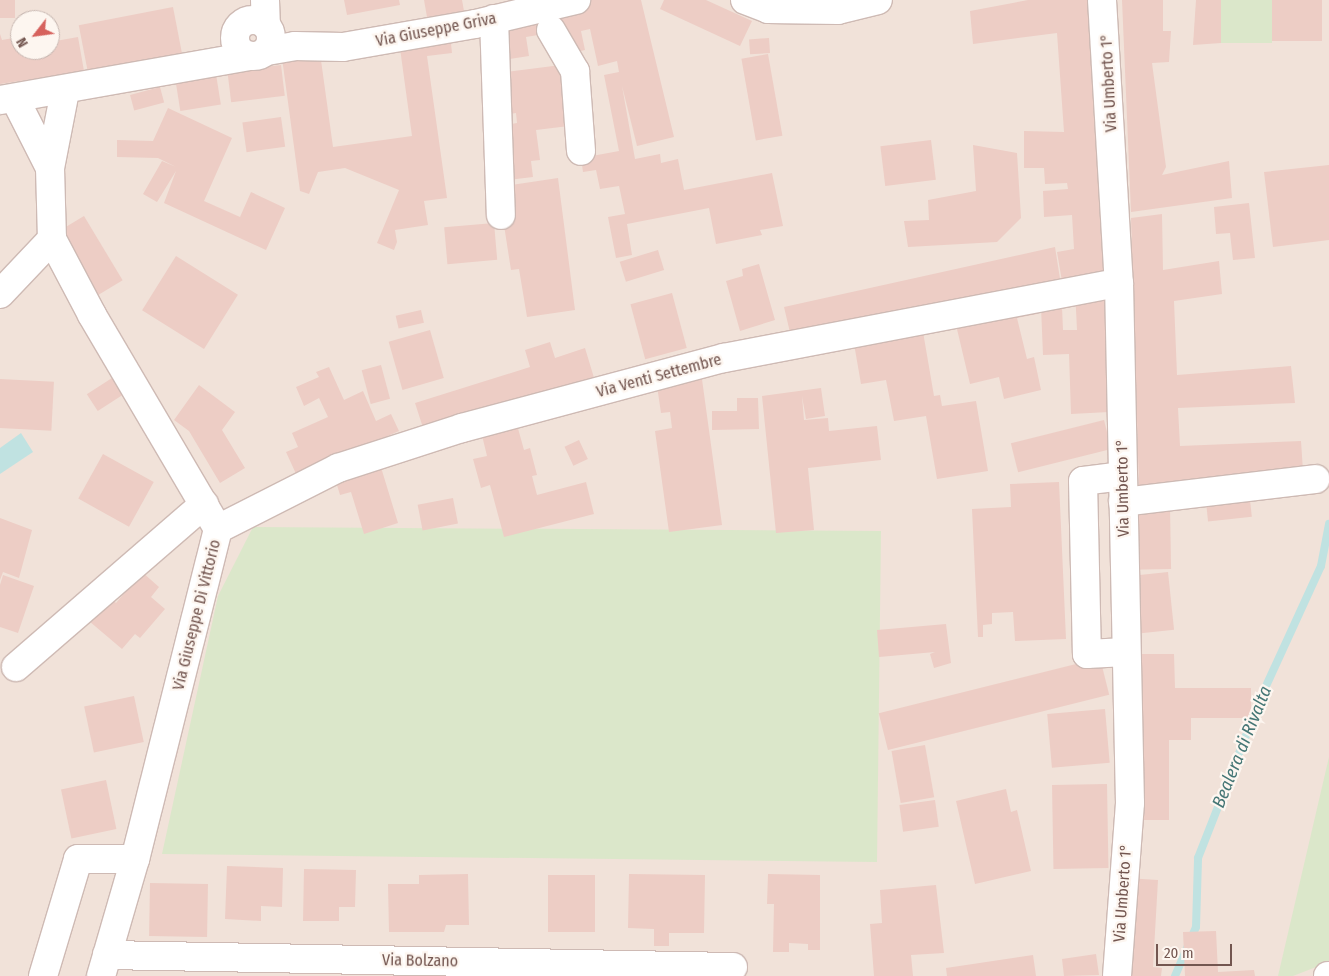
<!DOCTYPE html>
<html>
<head>
<meta charset="utf-8">
<style>
	body { margin:0 }
	#map { position:relative; width:1329px; height:976px; overflow:hidden; background:#faf1ea; font-family:"Fira Sans Condensed",sans-serif }
	div>[style] { position:absolute }
	.residential>* { inset:0; background:#f1e2d9 }
	.green>* { inset:0; background:#dbe7ca; transform-origin:0 0 }
	.water>* { inset:0; background:#c0e2e1 }
	.stream>* { height:8px; margin:-4px; padding:0 4px; transform-origin:4px; border-radius:4px; background:#c0e2e1 }
	.building>* { inset:0; background:#edcdc5; transform-origin:0 0 }
	.roads { filter:drop-shadow(1px 0 #cebab4) drop-shadow(-1px 0 #cebab4) drop-shadow(0 1px #cebab4) drop-shadow(0 -1px #cebab4) }
	.minor>* { height:28px; margin:-14px; padding:0 14px; transform-origin:14px; border-radius:14px; background:#fff }
	.minor>.ring { margin:-14px; padding:0; box-sizing:content-box; background:none; border:28px solid #fff; border-radius:50% }
	span { translate:-50% -50%; white-space:nowrap; text-align:center; line-height:1.15; -webkit-text-stroke:4.5px #fdf6f0; paint-order:stroke }
	.street-label { font-size:16px; color:#735650 }
	.water-label { font-size:18px; color:#457675; font-style:italic }
	.north { position:absolute; left:10px; top:10px; width:50px; height:50px; box-sizing:border-box; background:#fdf6f0; border:1px solid #c6b6b0; border-radius:50%; rotate:240deg; font-size:14px; font-weight:700; line-height:20px; text-align:center; color:#735650 }
	.north::after { content:''; display:block; margin:auto; width:18px; height:22px; background:#d6625d; clip-path:polygon(50% 0,100% 100%,50% 72%,0 100%) }
	.scale { position:absolute; left:1156px; top:944px; width:76px; height:22px; box-sizing:border-box; border:2px solid #735650; border-top:0; padding-left:6px; font-size:15px; line-height:18px; white-space:nowrap; color:#735650; -webkit-text-stroke:4px #fdf6f0; paint-order:stroke }
</style>
</head>
<body>
<div id="map">
	<div class="residential">
		<i style="clip-path:polygon(evenodd,0 0,1329px 0,1329px 976px,0 976px,0 0,20px 20px,50px 20px,50px 50px,20px 50px,20px 20px)"></i>
	</div>
	<div class="green">
		<i style="left:1221px;top:0;width:51px;height:43px"></i>
		<i style="clip-path:polygon(253px 527px,881px 531px,877px 862px,162px 854px,218px 596px)"></i>
		<i style="clip-path:polygon(1329px 757px,1329px 962px,1293px 976px,1278px 976px)"></i>
	</div>
	<div class="water">
		<i style="clip-path:polygon(21px 433px,33px 452px,0 474px,0 448px)"></i>
	</div>
	<div class="stream">
		<i style="left:1175px;top:976px;width:53px;rotate:-66.8deg"></i>
		<i style="left:1196px;top:927px;width:69px;rotate:-88.3deg"></i>
		<i style="left:1198px;top:858px;width:173px;rotate:-68.6deg"></i>
		<i style="left:1261px;top:697px;width:144px;rotate:-65.4deg"></i>
		<i style="left:1321px;top:566px;width:43px;rotate:-79.2deg"></i>
	</div>
	<div class="building">
		<i style="left:0;top:0;width:15px;height:18px"></i>
		<i style="clip-path:polygon(344px 0,399px 0,400px 5px,347px 15px)"></i>
		<i style="clip-path:polygon(424px 0,462px 0,464px 11px,427px 17px)"></i>
		<i style="clip-path:polygon(579px 0,641px 0,674px 137px,637px 146px,622px 86px,635px 159px,660px 154px,661px 163px,678px 159px,684px 190px,772px 173px,783px 226px,760px 230px,762px 235px,716px 244px,709px 208px,627px 224px,632px 255px,616px 258px,608px 217px,625px 214px,619px 186px,600px 189px,596px 170px,583px 172px,581px 158px,619px 151px,604px 75px,619px 72px,617px 61px,598px 66px,590px 29px,581px 31px,585px 50px,555px 57px,543px 9px)"></i>
		<i style="clip-path:polygon(664px 0,706px 0,752px 21px,740px 46px,660px 9px)"></i>
		<i style="clip-path:polygon(1028px 0,1092px 0,1111px 278px,1063px 287px,1057px 252px,1074px 249px,1072px 215px,1044px 217px,1043px 191px,1068px 189px,1067px 183px,1045px 184px,1044px 168px,1024px 168px,1024px 131px,1064px 132px,1057px 33px,973px 44px,970px 11px)"></i>
		<i style="clip-path:polygon(1122px 0,1163px 0,1163px 31px,1171px 31px,1169px 62px,1152px 63px,1166px 167px,1162px 175px,1229px 161px,1232px 198px,1131px 212px)"></i>
		<i style="clip-path:polygon(1196px 0,1221px 0,1221px 43px,1193px 45px)"></i>
		<i style="left:1272px;top:0;width:50px;height:41px"></i>
		<i style="clip-path:polygon(538px 4px,544px 34px,526px 37px,529px 56px,504px 60px,495px 12px)"></i>
		<i style="left:173px;top:7px;width:47px;height:96px;rotate:79deg"></i>
		<i style="clip-path:polygon(0 34px,2px 40px,19px 37px,20px 50px,50px 50px,50px 42px,78px 37px,84px 71px,0 84px)"></i>
		<i style="clip-path:polygon(450px 34px,452px 53px,427px 56px,447px 198px,424px 201px,428px 225px,395px 230px,397px 242px,394px 250px,377px 243px,399px 190px,345px 168px,318px 172px,309px 194px,300px 191px,282px 58px,320px 53px,333px 147px,412px 136px,399px 41px)"></i>
		<i style="left:769px;top:38px;width:15px;height:20px;rotate:86deg"></i>
		<i style="left:768px;top:54px;width:83px;height:27px;rotate:80deg"></i>
		<i style="left:281px;top:65px;width:31px;height:54px;rotate:83deg"></i>
		<i style="clip-path:polygon(561px 65px,569px 126px,536px 130px,540px 160px,531px 161px,533px 177px,508px 180px,500px 126px,517px 123px,516px 113px,503px 115px,498px 73px)"></i>
		<i style="left:216px;top:74px;width:31px;height:41px;rotate:81deg"></i>
		<i style="left:160px;top:87px;width:16px;height:31px;rotate:75deg"></i>
		<i style="clip-path:polygon(168px 108px,232px 138px,204px 201px,240px 217px,251px 192px,285px 208px,266px 250px,164px 203px,176px 171px,157px 202px,143px 194px,162px 161px,176px 167px,158px 158px,117px 157px,117px 140px,153px 141px)"></i>
		<i style="left:281px;top:117px;width:30px;height:39px;rotate:82deg"></i>
		<i style="left:931px;top:140px;width:40px;height:51px;rotate:83deg"></i>
		<i style="clip-path:polygon(973px 145px,1017px 153px,1021px 218px,997px 242px,908px 247px,904px 221px,929px 220px,928px 200px,976px 191px)"></i>
		<i style="clip-path:polygon(1329px 165px,1329px 240px,1273px 247px,1264px 172px)"></i>
		<i style="clip-path:polygon(558px 178px,575px 310px,527px 317px,519px 269px,511px 270px,498px 187px)"></i>
		<i style="clip-path:polygon(1249px 203px,1255px 258px,1233px 260px,1230px 233px,1216px 234px,1214px 207px)"></i>
		<i style="clip-path:polygon(1162px 214px,1163px 270px,1219px 261px,1222px 294px,1174px 301px,1177px 375px,1291px 366px,1295px 403px,1178px 408px,1180px 446px,1301px 441px,1303px 471px,1139px 488px,1131px 218px)"></i>
		<i style="left:84px;top:216px;width:75px;height:30px;rotate:59deg"></i>
		<i style="left:494px;top:223px;width:37px;height:50px;rotate:85deg"></i>
		<i style="clip-path:polygon(1055px 247px,1061px 285px,1032px 291px,1037px 314px,1017px 318px,1027px 359px,1034px 357px,1041px 390px,1004px 399px,999px 377px,970px 384px,952px 308px,792px 341px,784px 307px)"></i>
		<i style="left:658px;top:250px;width:21px;height:40px;rotate:73deg"></i>
		<i style="left:176px;top:256px;width:73px;height:64px;rotate:32deg"></i>
		<i style="clip-path:polygon(759px 264px,775px 320px,740px 331px,726px 281px,743px 276px,742px 269px)"></i>
		<i style="clip-path:polygon(1104px 289px,1109px 412px,1071px 414px,1069px 354px,1043px 355px,1041px 307px,1062px 307px,1063px 330px,1077px 330px,1075px 290px)"></i>
		<i style="left:672px;top:293px;width:57px;height:43px;rotate:75deg"></i>
		<i style="left:421px;top:310px;width:13px;height:26px;rotate:77deg"></i>
		<i style="clip-path:polygon(922px 326px,934px 396px,940px 395px,942px 406px,976px 401px,988px 471px,937px 479px,926px 416px,894px 421px,886px 380px,861px 384px,853px 338px)"></i>
		<i style="left:430px;top:330px;width:50px;height:43px;rotate:74deg"></i>
		<i style="clip-path:polygon(550px 342px,555px 358px,585px 348px,595px 381px,425px 434px,415px 403px,530px 367px,525px 350px)"></i>
		<i style="left:381px;top:365px;width:35px;height:20px;rotate:75deg"></i>
		<i style="clip-path:polygon(329px 367px,344px 400px,363px 391px,376px 421px,391px 414px,399px 431px,297px 476px,286px 452px,298px 447px,292px 433px,328px 417px,319px 398px,304px 406px,296px 387px,319px 377px,316px 372px)"></i>
		<i style="clip-path:polygon(701px 372px,722px 525px,669px 532px,655px 431px,672px 428px,670px 412px,661px 413px,656px 379px)"></i>
		<i style="left:112px;top:378px;width:20px;height:30px;rotate:57deg"></i>
		<i style="left:0;top:379px;width:54px;height:49px;rotate:3deg"></i>
		<i style="clip-path:polygon(199px 385px,235px 412px,222px 430px,245px 468px,220px 483px,189px 431px,174px 420px)"></i>
		<i style="clip-path:polygon(821px 388px,825px 416px,806px 419px,802px 396px,804px 420px,828px 418px,829px 431px,877px 426px,881px 460px,808px 468px,814px 530px,776px 533px,762px 396px)"></i>
		<i style="clip-path:polygon(737px 398px,758px 398px,759px 429px,712px 430px,712px 411px,737px 411px)"></i>
		<i style="clip-path:polygon(514px 414px,524px 450px,530px 448px,537px 475px,532px 476px,537px 495px,586px 482px,594px 514px,504px 537px,490px 485px,481px 488px,473px 459px,487px 456px,479px 423px)"></i>
		<i style="left:1104px;top:420px;width:30px;height:96px;rotate:76deg"></i>
		<i style="left:579px;top:440px;width:21px;height:16px;rotate:65deg"></i>
		<i style="clip-path:polygon(376px 451px,398px 523px,364px 534px,351px 492px,340px 495px,331px 465px)"></i>
		<i style="left:103px;top:454px;width:58px;height:51px;rotate:29deg"></i>
		<i style="clip-path:polygon(1059px 482px,1066px 639px,1015px 641px,1013px 612px,992px 613px,992px 624px,983px 625px,983px 637px,978px 637px,972px 509px,1011px 507px,1010px 484px)"></i>
		<i style="left:1249px;top:490px;width:27px;height:44px;rotate:84deg"></i>
		<i style="left:453px;top:498px;width:26px;height:36px;rotate:79deg"></i>
		<i style="left:1170px;top:507px;width:62px;height:40px;rotate:89deg"></i>
		<i style="clip-path:polygon(0 518px,32px 530px,19px 578px,3px 572px,0 580px)"></i>
		<i style="clip-path:polygon(142px 572px,159px 587px,151px 597px,165px 609px,140px 638px,135px 634px,122px 649px,89px 621px,110px 597px,116px 603px)"></i>
		<i style="left:1168px;top:572px;width:58px;height:38px;rotate:84deg"></i>
		<i style="clip-path:polygon(3px 575px,34px 586px,18px 633px,0 627px,0 585px)"></i>
		<i style="clip-path:polygon(946px 624px,951px 663px,934px 668px,930px 654px,935px 652px,879px 657px,877px 630px)"></i>
		<i style="clip-path:polygon(1135px 654px,1174px 654px,1175px 688px,1251px 688px,1251px 718px,1191px 718px,1191px 740px,1169px 740px,1169px 820px,1136px 820px)"></i>
		<i style="left:1100px;top:658px;width:38px;height:228px;rotate:76deg"></i>
		<i style="left:134px;top:696px;width:47px;height:51px;rotate:78deg"></i>
		<i style="left:1105px;top:709px;width:54px;height:58px;rotate:85deg"></i>
		<i style="left:925px;top:745px;width:53px;height:34px;rotate:80deg"></i>
		<i style="left:106px;top:780px;width:50px;height:46px;rotate:78deg"></i>
		<i style="left:1107px;top:784px;width:84px;height:55px;rotate:89deg"></i>
		<i style="clip-path:polygon(1006px 789px,1011px 812px,1017px 810px,1031px 871px,975px 884px,956px 801px)"></i>
		<i style="left:935px;top:800px;width:27px;height:36px;rotate:82deg"></i>
		<i style="clip-path:polygon(227px 866px,283px 868px,282px 907px,261px 906px,261px 921px,225px 919px)"></i>
		<i style="clip-path:polygon(304px 869px,356px 870px,355px 907px,339px 907px,339px 921px,303px 921px)"></i>
		<i style="clip-path:polygon(468px 874px,469px 925px,446px 925px,444px 932px,389px 932px,388px 884px,419px 884px,419px 875px)"></i>
		<i style="clip-path:polygon(629px 874px,705px 875px,704px 933px,669px 933px,669px 946px,654px 946px,654px 929px,628px 928px)"></i>
		<i style="clip-path:polygon(768px 874px,820px 875px,820px 950px,808px 950px,808px 944px,789px 943px,789px 952px,773px 952px,774px 904px,767px 904px)"></i>
		<i style="left:548px;top:875px;width:47px;height:57px"></i>
		<i style="clip-path:polygon(1126px 878px,1158px 880px,1153px 967px,1162px 968px,1161px 976px,1120px 976px)"></i>
		<i style="left:150px;top:883px;width:58px;height:53px;rotate:1deg"></i>
		<i style="clip-path:polygon(936px 885px,944px 953px,911px 955px,913px 976px,874px 976px,870px 924px,882px 923px,880px 890px)"></i>
		<i style="clip-path:polygon(1216px 931px,1218px 972px,1254px 970px,1255px 976px,1185px 976px,1183px 932px)"></i>
		<i style="clip-path:polygon(1096px 954px,1099px 975px,1064px 976px,1062px 959px)"></i>
		<i style="clip-path:polygon(1033px 955px,1036px 976px,947px 976px,946px 968px)"></i>
	</div>
	<div class="roads">
		<div class="minor">
			<i style="left:265px;top:0;width:25px;rotate:88deg"></i>
			<i style="left:745px;top:0;width:25px;rotate:21deg"></i>
			<i style="left:768px;top:9px;width:70px;rotate:0.8deg"></i>
			<i style="left:838px;top:10px;width:41px;rotate:-14deg"></i>
			<i style="left:1102px;top:0;width:284px;rotate:86.6deg"></i>
			<i style="left:1119px;top:283px;width:520px;rotate:88.79deg"></i>
			<i style="left:1130px;top:803px;width:173px;rotate:94.3deg"></i>
			<i style="left:494px;top:19px;width:196px;rotate:88deg"></i>
			<i class="ring" style="left:235px;top:20px;width:8px;height:8px"></i>
			<i style="left:551px;top:30px;width:48px;rotate:59.7deg"></i>
			<i style="left:575px;top:71px;width:80px;rotate:85.7deg"></i>
			<i style="left:267px;top:51px;width:28px;rotate:-10deg"></i>
			<i style="left:295px;top:46px;width:48px;rotate:1.2deg"></i>
			<i style="left:343px;top:47px;width:134px;rotate:-9.9deg"></i>
			<i style="left:475px;top:24px;width:104px;rotate:-13.4deg"></i>
			<i style="left:65px;top:91px;width:78px;rotate:101deg"></i>
			<i style="left:50px;top:168px;width:71px;rotate:88.4deg"></i>
			<i style="left:52px;top:239px;width:86px;rotate:62.2deg"></i>
			<i style="left:92px;top:315px;width:248px;rotate:59.5deg"></i>
			<i style="left:218px;top:529px;width:340px;rotate:104.1deg"></i>
			<i style="left:135px;top:859px;width:122px;rotate:106.2deg"></i>
			<i style="left:15px;top:99px;width:77px;rotate:63.1deg"></i>
			<i style="left:0;top:100px;width:254px;rotate:-10deg"></i>
			<i style="left:0;top:294px;width:76px;rotate:-46.6deg"></i>
			<i style="left:1123px;top:476px;width:40px;rotate:172.9deg"></i>
			<i style="left:1083px;top:481px;width:173px;rotate:88.7deg"></i>
			<i style="left:1087px;top:654px;width:39px;rotate:-3deg"></i>
			<i style="left:1123px;top:502px;width:194px;rotate:-6.8deg"></i>
			<i style="left:218px;top:529px;width:135px;rotate:-26.9deg"></i>
			<i style="left:338px;top:468px;width:130px;rotate:-17.9deg"></i>
			<i style="left:462px;top:428px;width:271px;rotate:-15deg"></i>
			<i style="left:724px;top:358px;width:402px;rotate:-10.8deg"></i>
			<i style="left:16px;top:667px;width:249px;rotate:-40.9deg"></i>
			<i style="left:107px;top:955px;width:626px;rotate:1.1deg"></i>
			<i style="left:43px;top:976px;width:122px;rotate:-73.3deg"></i>
			<i style="left:78px;top:859px;width:57px"></i>
			<i style="left:1328px;top:976px;width:1px"></i>
		</div>
	</div>
	<div class="street-label">
		<span style="left:436px;top:30px;rotate:-11deg">Via Giuseppe Griva</span>
		<span style="left:1109px;top:83px;rotate:-93deg">Via Umberto 1°</span>
		<span style="left:659px;top:376px;rotate:-15deg">Via Venti Settembre</span>
		<span style="left:1123px;top:488px;rotate:-91deg">Via Umberto 1°</span>
		<span style="left:197px;top:615px;rotate:-76deg">Via Giuseppe Di Vittorio</span>
		<span style="left:1123px;top:893px;rotate:-86deg">Via Umberto 1°</span>
		<span style="left:420px;top:961px;rotate:1deg">Via Bolzano</span>
	</div>
	<div class="water-label">
		<span style="left:1242px;top:747px;rotate:-68deg">Bealera di Rivalta</span>
	</div>
	<div class="north">N</div>
	<div class="scale">20 m</div>
</div>
</body>
</html>
